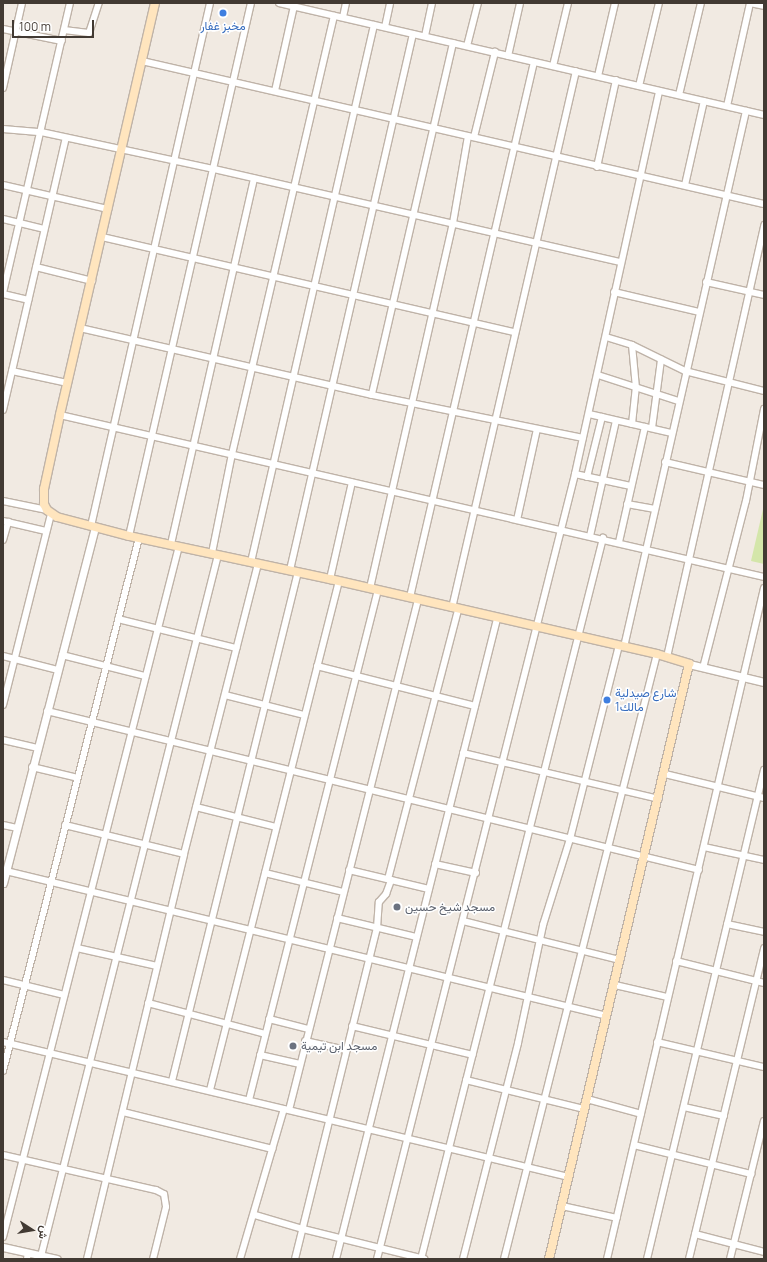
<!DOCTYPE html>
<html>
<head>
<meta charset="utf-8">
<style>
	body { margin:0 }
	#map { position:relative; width:767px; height:1262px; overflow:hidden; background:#f1eae2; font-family:Manrope,Vazirmatn,sans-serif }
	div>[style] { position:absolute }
	.green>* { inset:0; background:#d4e6aa }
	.roads { filter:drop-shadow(1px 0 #bfb3a8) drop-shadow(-1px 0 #bfb3a8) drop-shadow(0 1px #bfb3a8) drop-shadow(0 -1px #bfb3a8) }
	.minor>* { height:6px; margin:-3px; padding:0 3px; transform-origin:3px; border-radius:3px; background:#fff }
	.tertiary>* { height:7px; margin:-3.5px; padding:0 3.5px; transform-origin:3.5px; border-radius:3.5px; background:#fff }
	.secondary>* { height:8px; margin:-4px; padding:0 4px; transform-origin:4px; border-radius:4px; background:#ffe5be }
	.dots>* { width:11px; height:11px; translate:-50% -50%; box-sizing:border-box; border:2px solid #fff; border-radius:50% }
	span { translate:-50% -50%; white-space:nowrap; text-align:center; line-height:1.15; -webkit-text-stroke:3px #fff; paint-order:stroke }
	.shop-label { font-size:12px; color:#366cbe }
	.left { translate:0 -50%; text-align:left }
	.worship-label { font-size:12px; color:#5b616d }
	.frame { position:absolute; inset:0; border:4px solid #423a33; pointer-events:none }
	.north { position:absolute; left:12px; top:1210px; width:40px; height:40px; -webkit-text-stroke:3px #fff; paint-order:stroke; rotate:102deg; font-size:11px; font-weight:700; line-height:16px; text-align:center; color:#423a33 }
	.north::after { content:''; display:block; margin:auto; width:14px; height:18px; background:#423a33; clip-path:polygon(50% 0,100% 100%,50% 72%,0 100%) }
	.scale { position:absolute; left:12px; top:20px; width:82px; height:18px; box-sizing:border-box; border:2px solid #423a33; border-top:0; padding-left:5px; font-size:12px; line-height:14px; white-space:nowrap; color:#423a33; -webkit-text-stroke:3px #fff; paint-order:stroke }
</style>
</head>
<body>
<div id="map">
	<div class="green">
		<i style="clip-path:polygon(764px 505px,764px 564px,751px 561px)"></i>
	</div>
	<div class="roads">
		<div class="minor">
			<i style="left:279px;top:3px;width:498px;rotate:13deg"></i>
			<i style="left:750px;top:3px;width:14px;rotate:12deg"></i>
			<i style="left:343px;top:17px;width:14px;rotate:-78deg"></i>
			<i style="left:385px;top:27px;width:25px;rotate:-78deg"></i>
			<i style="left:3px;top:29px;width:60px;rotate:11.5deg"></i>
			<i style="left:64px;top:30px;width:25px;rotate:7deg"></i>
			<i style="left:89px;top:33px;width:32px;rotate:-72deg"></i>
			<i style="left:425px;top:36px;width:34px;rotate:-78deg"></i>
			<i style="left:453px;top:43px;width:361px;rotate:103deg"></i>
			<i style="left:372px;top:395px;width:215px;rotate:11.5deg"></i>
			<i style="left:467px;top:46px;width:44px;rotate:-75.7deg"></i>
			<i style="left:508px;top:56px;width:54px;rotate:-77.2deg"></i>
			<i style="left:142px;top:61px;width:638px;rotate:12.95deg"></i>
			<i style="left:553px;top:66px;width:65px;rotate:-76.6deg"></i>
			<i style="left:598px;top:76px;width:75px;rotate:-76.9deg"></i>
			<i style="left:639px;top:86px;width:85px;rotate:-76.5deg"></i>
			<i style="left:3px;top:88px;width:87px;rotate:-77.4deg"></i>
			<i style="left:275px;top:91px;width:87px;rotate:-77.4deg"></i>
			<i style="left:679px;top:95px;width:95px;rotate:-76.6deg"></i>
			<i style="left:727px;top:106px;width:106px;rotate:-77.4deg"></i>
			<i style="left:3px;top:129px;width:38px;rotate:5deg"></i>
			<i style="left:41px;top:132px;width:177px;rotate:12.1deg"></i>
			<i style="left:214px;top:169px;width:417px;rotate:12.9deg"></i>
			<i style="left:474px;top:137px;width:88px;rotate:-76.1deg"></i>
			<i style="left:597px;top:167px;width:89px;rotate:-77.7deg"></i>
			<i style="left:3px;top:185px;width:108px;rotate:12.9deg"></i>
			<i style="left:685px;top:185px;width:86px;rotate:-77.3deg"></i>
			<i style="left:3px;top:219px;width:42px;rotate:13.7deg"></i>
			<i style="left:102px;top:237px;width:424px;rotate:13deg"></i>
			<i style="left:36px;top:267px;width:58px;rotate:14deg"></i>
			<i style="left:706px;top:282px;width:59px;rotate:12.6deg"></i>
			<i style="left:614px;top:292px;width:87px;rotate:13.2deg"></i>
			<i style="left:3px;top:293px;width:298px;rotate:-77deg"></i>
			<i style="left:3px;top:294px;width:26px;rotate:13deg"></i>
			<i style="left:80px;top:328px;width:300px;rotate:12.9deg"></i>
			<i style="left:606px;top:337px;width:27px;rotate:17deg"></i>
			<i style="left:632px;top:345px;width:59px;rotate:26.1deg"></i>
			<i style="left:685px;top:371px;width:81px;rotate:14.2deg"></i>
			<i style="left:12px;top:371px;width:56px;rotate:12.3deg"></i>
			<i style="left:598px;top:375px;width:84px;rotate:18deg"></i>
			<i style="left:3px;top:410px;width:279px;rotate:-77deg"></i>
			<i style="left:589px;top:414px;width:84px;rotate:13deg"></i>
			<i style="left:60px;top:415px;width:722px;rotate:12.96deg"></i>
			<i style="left:632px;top:424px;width:36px;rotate:-84deg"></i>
			<i style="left:636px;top:388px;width:43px;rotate:-95.3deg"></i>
			<i style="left:652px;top:428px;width:69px;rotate:-82.5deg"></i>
			<i style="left:665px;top:462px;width:102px;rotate:13.1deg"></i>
			<i style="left:575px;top:474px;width:57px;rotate:12.1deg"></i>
			<i style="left:587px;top:477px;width:62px;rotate:-76deg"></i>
			<i style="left:3px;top:501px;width:45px;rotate:11.6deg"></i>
			<i style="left:627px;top:504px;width:27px;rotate:10deg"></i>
			<i style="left:517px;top:520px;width:93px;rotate:-77.6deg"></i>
			<i style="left:3px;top:521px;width:44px;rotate:13.1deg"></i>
			<i style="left:91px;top:526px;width:536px;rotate:-77.18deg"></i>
			<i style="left:129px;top:536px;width:547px;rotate:-77.11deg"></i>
			<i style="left:590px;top:536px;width:118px;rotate:-77.3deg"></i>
			<i style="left:3px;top:540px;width:19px;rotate:-74deg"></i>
			<i style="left:619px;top:542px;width:118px;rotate:-77.3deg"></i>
			<i style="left:171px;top:544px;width:375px;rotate:-77.2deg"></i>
			<i style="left:212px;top:553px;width:101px;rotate:-78.6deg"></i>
			<i style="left:232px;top:454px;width:450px;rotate:-76.9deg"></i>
			<i style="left:251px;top:562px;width:551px;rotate:-77.1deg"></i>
			<i style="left:290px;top:570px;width:550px;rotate:-77.08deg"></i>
			<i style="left:330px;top:579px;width:99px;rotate:-77.2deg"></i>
			<i style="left:370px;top:588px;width:374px;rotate:-77.2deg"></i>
			<i style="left:453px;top:223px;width:88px;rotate:-80.2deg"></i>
			<i style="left:410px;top:597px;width:549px;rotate:-76.95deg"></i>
			<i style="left:452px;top:608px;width:551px;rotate:-77deg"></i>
			<i style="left:118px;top:619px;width:122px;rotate:13.8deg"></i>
			<i style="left:624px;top:647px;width:550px;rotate:-77.18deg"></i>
			<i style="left:62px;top:655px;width:86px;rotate:14.2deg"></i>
			<i style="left:3px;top:656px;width:57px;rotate:14.3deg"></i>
			<i style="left:667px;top:657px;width:443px;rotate:-77.3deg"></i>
			<i style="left:317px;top:666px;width:163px;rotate:14.2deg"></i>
			<i style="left:703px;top:668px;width:172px;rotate:-75.6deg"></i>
			<i style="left:746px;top:501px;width:94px;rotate:-78.9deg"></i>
			<i style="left:225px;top:695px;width:81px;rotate:14.2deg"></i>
			<i style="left:3px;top:705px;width:197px;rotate:-75.9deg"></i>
			<i style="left:47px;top:711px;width:671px;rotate:13.7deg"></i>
			<i style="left:3px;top:740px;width:35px;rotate:13deg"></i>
			<i style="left:463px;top:753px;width:201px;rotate:13.2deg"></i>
			<i style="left:32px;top:767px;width:47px;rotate:13.4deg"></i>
			<i style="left:665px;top:774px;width:102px;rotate:13.6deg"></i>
			<i style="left:196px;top:807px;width:82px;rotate:14deg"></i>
			<i style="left:3px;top:825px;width:14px;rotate:12deg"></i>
			<i style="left:65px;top:825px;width:122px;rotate:13.7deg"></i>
			<i style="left:704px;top:847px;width:61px;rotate:12.2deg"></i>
			<i style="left:435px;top:864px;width:42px;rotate:12.4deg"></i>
			<i style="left:349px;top:870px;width:82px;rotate:13.4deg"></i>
			<i style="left:6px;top:871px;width:618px;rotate:13.56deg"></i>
			<i style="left:265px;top:873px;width:80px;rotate:13.7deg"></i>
			<i style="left:388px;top:879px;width:278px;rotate:-75.4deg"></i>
			<i style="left:337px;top:918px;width:81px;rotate:13.5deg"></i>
			<i style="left:463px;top:921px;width:162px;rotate:14deg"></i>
			<i style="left:727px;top:924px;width:38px;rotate:12deg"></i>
			<i style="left:77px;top:948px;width:82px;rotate:12.7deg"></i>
			<i style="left:676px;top:961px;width:91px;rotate:14deg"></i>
			<i style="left:3px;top:980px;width:63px;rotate:13.8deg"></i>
			<i style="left:615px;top:985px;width:53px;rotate:13deg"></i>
			<i style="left:148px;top:1003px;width:121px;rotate:14.8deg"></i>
			<i style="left:269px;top:1019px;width:40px;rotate:14.4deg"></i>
			<i style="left:352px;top:1026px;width:124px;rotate:13.5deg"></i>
			<i style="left:305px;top:1041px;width:42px;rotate:12.4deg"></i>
			<i style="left:3px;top:1042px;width:582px;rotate:13.42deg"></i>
			<i style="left:657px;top:1042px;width:110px;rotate:13.2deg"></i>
			<i style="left:260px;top:1055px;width:41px;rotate:12.7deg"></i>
			<i style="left:3px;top:1071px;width:550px;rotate:-75.69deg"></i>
			<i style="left:466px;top:1080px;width:122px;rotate:13.8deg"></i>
			<i style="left:172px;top:1081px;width:524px;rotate:-76.1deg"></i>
			<i style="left:210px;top:1090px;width:525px;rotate:-75.78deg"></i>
			<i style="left:587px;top:1099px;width:56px;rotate:15.5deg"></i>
			<i style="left:249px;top:1100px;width:526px;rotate:-75.81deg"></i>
			<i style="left:684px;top:1107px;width:41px;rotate:12.7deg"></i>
			<i style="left:289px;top:1110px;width:526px;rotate:-75.81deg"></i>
			<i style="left:123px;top:1112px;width:154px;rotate:13.9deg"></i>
			<i style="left:634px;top:1145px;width:121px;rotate:13.9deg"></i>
			<i style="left:3px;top:1155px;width:157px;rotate:12.9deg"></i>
			<i style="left:156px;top:1190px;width:9px;rotate:27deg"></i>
			<i style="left:164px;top:1194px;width:13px;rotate:81deg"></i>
			<i style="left:166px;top:1207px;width:54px;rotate:104deg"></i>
			<i style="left:562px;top:1206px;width:56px;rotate:12.3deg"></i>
			<i style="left:255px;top:1215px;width:50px;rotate:16.3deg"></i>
			<i style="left:303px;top:1229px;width:125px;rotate:13.9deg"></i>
			<i style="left:695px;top:1234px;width:71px;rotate:14.6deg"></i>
			<i style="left:3px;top:1237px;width:713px;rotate:-75.71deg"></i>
			<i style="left:41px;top:1256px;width:723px;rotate:-75.83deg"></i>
			<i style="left:27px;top:1259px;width:6px;rotate:-81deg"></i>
			<i style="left:87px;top:1259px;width:416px;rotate:-76.5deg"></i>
			<i style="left:184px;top:854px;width:299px;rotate:-75.7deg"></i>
			<i style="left:240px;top:1259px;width:156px;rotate:-73.7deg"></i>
			<i style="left:295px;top:1259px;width:341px;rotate:-76.1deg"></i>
			<i style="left:377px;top:928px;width:26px;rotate:-86deg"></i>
			<i style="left:379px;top:902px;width:11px;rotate:-49deg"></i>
			<i style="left:386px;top:894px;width:15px;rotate:-70deg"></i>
			<i style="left:336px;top:1259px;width:660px;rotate:-75.88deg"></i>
			<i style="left:377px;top:1259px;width:810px;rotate:-75.84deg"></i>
			<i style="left:575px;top:474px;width:392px;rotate:-77.6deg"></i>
			<i style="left:421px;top:1259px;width:744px;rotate:-75.83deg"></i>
			<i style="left:463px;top:1259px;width:223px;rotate:-75.7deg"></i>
			<i style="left:518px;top:1043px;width:121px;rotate:-78deg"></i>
			<i style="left:543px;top:925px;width:90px;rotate:-72.6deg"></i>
			<i style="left:570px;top:839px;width:199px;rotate:-75.8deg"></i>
			<i style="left:504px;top:1259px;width:624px;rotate:-75.81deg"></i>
			<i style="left:607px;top:1259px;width:689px;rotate:-76.83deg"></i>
			<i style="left:647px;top:1259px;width:503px;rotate:-76.54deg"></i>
			<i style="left:689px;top:1259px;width:320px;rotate:-76.4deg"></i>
			<i style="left:730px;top:1259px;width:142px;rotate:-76.2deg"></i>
		</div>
		<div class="tertiary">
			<i style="left:689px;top:664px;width:77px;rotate:13.5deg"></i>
			<i style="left:3px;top:883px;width:368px;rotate:-75.5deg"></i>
			<i style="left:3px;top:1247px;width:55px;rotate:12.5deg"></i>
		</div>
		<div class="secondary">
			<i style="left:155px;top:3px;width:423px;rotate:103deg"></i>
			<i style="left:60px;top:415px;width:76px;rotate:102.2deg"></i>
			<i style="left:44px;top:489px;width:15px;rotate:90deg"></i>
			<i style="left:44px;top:504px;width:7px;rotate:63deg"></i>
			<i style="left:47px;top:510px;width:12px;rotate:35deg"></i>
			<i style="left:57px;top:517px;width:74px;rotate:14.8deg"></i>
			<i style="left:129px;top:536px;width:206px;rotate:12.1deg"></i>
			<i style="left:330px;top:579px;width:335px;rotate:12.9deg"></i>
			<i style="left:657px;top:654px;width:34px;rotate:17deg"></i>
			<i style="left:689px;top:664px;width:611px;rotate:103.24deg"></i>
		</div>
	</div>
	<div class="dots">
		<i style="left:223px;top:13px;background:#3f7fe0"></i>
		<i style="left:607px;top:700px;background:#3f7fe0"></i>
		<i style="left:397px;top:907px;background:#6b7280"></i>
		<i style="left:293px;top:1046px;background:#6b7280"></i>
	</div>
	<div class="shop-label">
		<span style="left:223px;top:26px">مخبز غفار</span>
		<span class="left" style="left:615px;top:700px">شارع صيدلية<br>مالك1</span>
	</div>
	<div class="worship-label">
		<span class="left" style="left:405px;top:907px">مسجد شيخ حسين</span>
		<span class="left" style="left:301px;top:1046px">مسجد ابن تيمية</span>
	</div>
	<div class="frame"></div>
	<div class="north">ش</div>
	<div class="scale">100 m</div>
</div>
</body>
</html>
